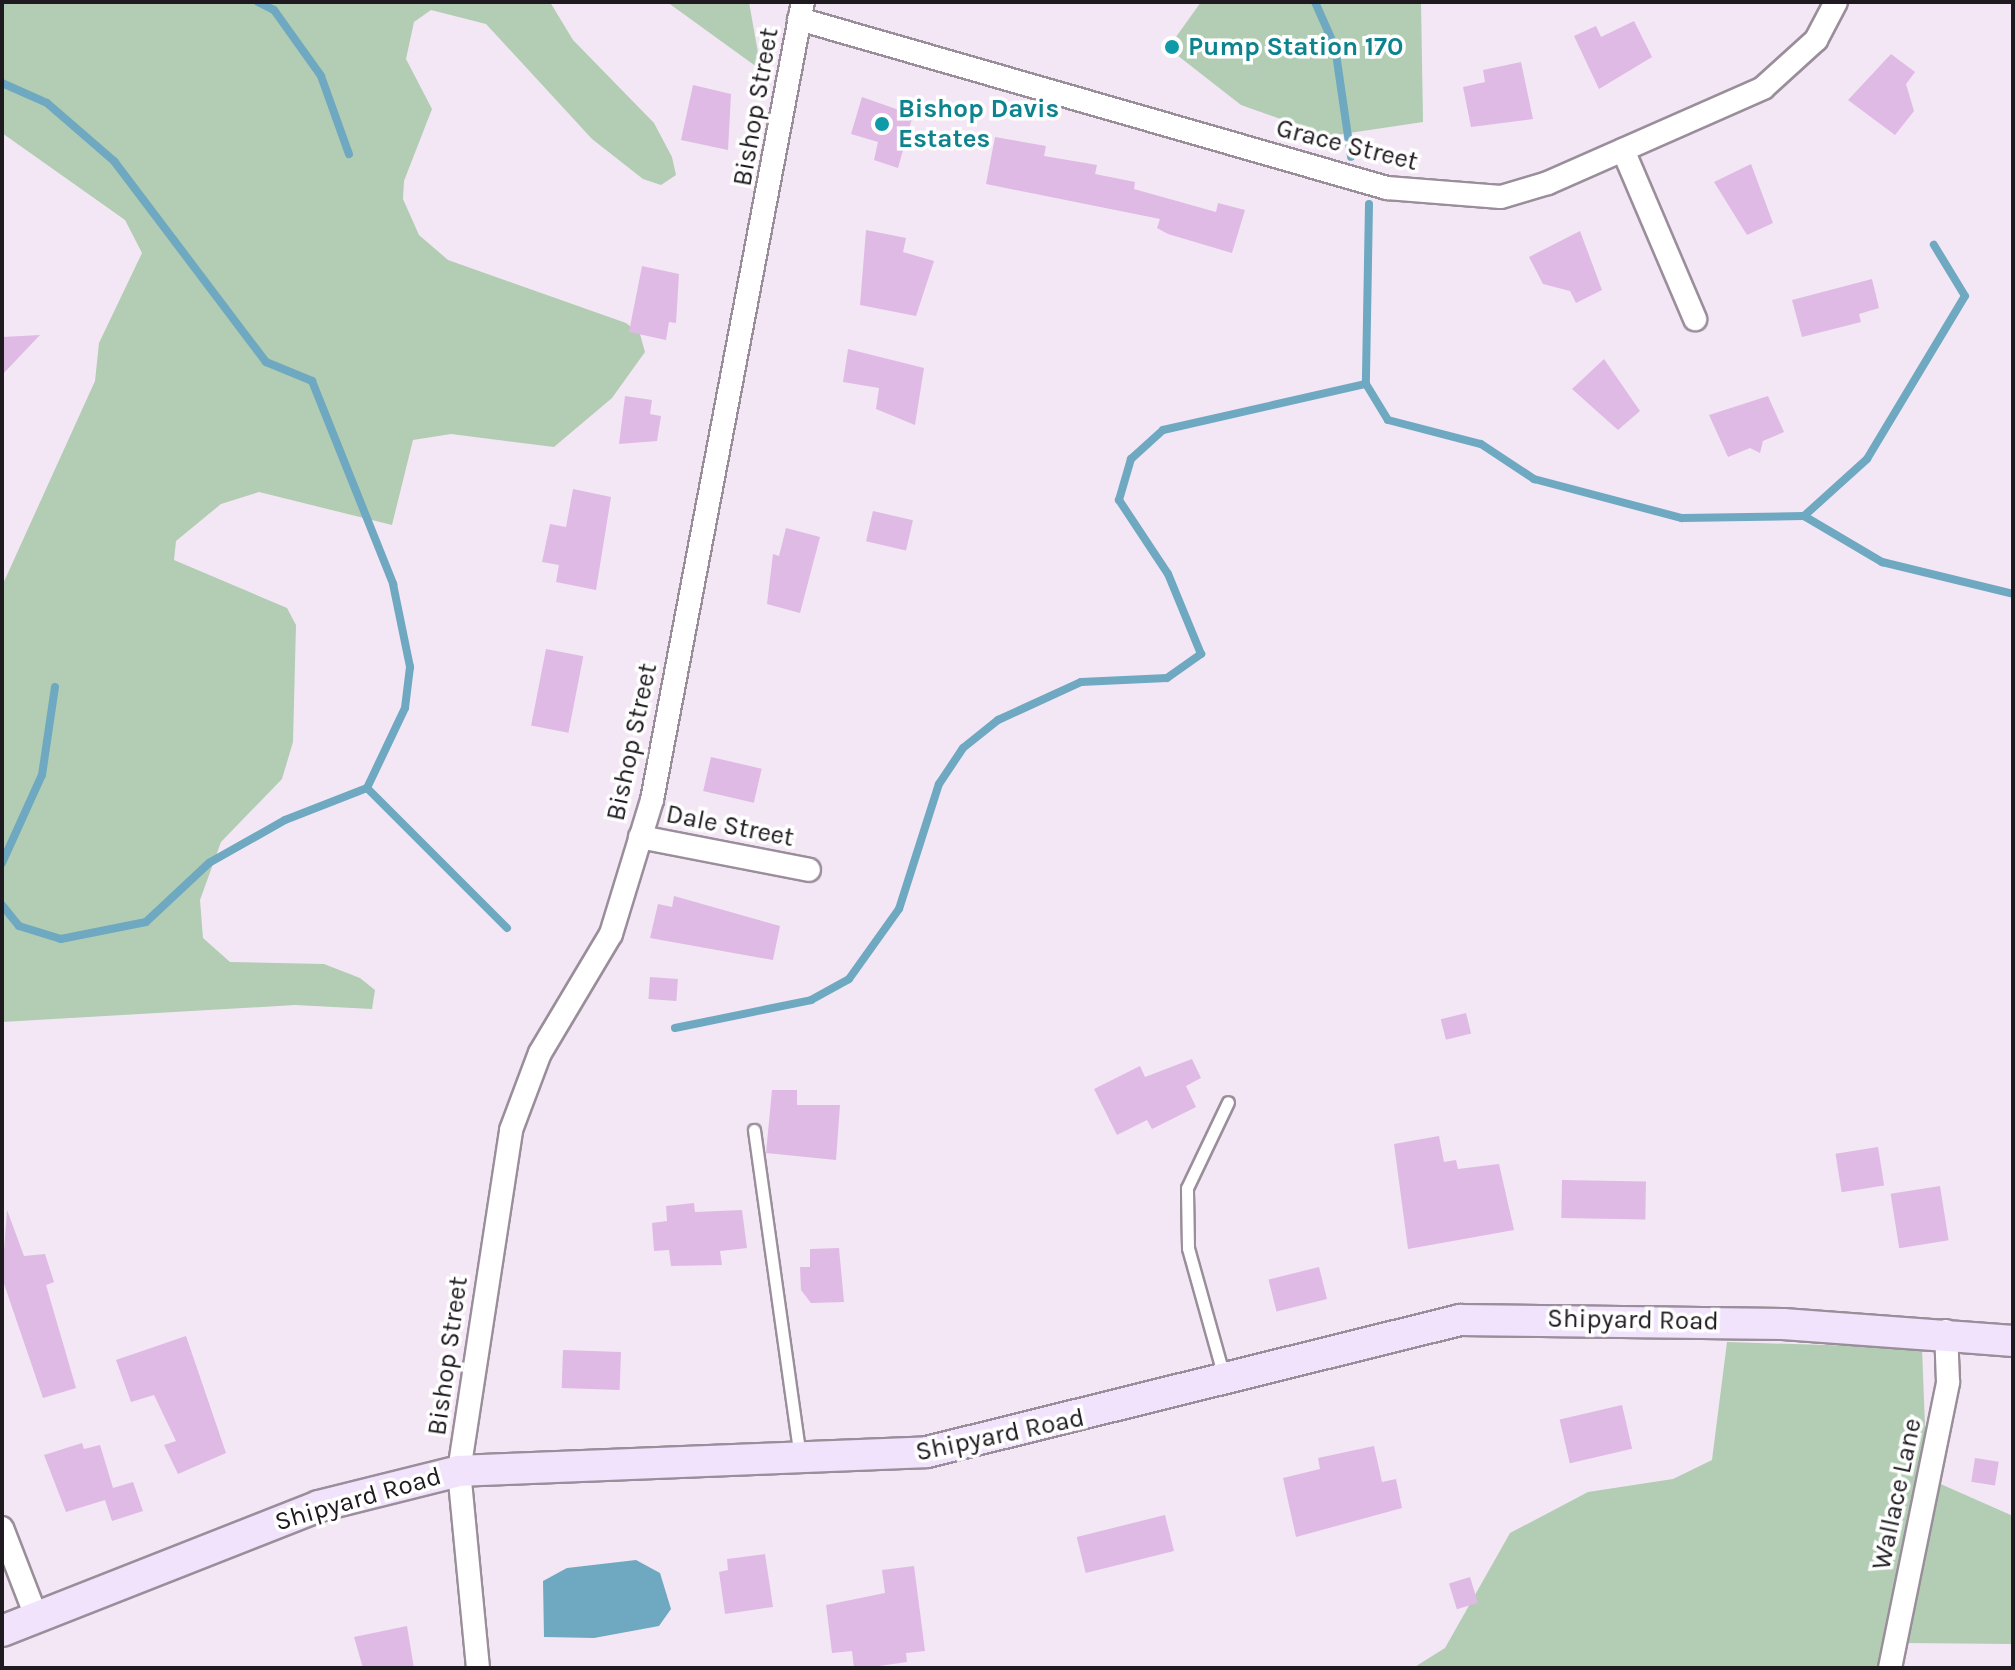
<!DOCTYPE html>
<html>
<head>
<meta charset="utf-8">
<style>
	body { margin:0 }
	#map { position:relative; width:2015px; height:1670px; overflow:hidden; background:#f4e7f5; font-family:Karla,sans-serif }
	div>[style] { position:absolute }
	.green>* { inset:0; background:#b2cdb3 }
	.water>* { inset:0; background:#6ea9c1 }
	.stream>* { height:8px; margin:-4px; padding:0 4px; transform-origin:4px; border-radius:4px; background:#6ea9c1 }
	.building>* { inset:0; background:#dfbae4; transform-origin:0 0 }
	.roads { filter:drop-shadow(2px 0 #9a8e9b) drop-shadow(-2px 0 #9a8e9b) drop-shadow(0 2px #9a8e9b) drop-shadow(0 -2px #9a8e9b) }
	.lane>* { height:11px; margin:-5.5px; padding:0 5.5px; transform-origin:5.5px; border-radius:5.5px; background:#fff }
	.street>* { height:22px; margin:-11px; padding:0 11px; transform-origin:11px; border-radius:11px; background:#fff }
	.secondary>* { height:30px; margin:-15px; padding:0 15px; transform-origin:15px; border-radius:15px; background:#f1e3fc }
	.dots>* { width:22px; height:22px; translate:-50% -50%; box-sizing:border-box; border:4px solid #fff; border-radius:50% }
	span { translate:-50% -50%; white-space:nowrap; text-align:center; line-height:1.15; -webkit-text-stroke:7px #fff; paint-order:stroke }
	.culture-label { font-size:26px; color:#0d838f; font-weight:700 }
	.left { translate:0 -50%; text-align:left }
	.street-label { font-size:26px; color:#1e1a1f }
	.frame { position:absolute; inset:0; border:4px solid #1e1a1f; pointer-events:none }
</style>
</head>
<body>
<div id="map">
	<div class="green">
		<i style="clip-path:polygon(2px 2px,550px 2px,573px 40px,654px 123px,672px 157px,676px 175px,661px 185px,643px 179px,592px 139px,486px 24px,431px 10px,414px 22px,406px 59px,432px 109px,404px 181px,403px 199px,419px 235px,448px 260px,626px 323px,640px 334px,645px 352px,612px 398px,554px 447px,451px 434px,413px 440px,392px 525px,259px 492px,221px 504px,176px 541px,174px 560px,287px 608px,296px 625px,293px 742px,282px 779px,221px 842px,200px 900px,203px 938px,230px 962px,324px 964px,360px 978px,375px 990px,372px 1009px,295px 1005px,2px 1022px,2px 586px,95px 381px,99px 343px,142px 253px,125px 220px,2px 133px)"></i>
		<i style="clip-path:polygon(667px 2px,749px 2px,761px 70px)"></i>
		<i style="clip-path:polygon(1201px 2px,1421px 2px,1423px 122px,1329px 136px,1241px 105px,1168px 48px)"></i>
		<i style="clip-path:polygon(1727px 1342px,1922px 1348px,1927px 1478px,2013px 1516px,2013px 1644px,1904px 1643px,1901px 1668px,1413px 1668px,1445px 1648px,1510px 1533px,1588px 1492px,1673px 1479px,1712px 1460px)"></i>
	</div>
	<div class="water">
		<i style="clip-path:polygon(636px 1560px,660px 1573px,671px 1609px,659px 1626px,594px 1638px,544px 1637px,543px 1581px,567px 1568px)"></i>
	</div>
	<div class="stream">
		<i style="left:258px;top:2px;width:18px;rotate:27deg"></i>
		<i style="left:274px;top:10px;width:81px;rotate:54.5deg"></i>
		<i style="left:321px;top:76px;width:83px;rotate:70.3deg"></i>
		<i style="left:1315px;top:2px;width:49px;rotate:66deg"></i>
		<i style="left:1335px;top:47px;width:111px;rotate:81.7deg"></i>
		<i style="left:2px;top:83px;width:49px;rotate:24deg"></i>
		<i style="left:47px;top:103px;width:89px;rotate:40.9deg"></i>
		<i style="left:114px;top:161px;width:252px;rotate:52.9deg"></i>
		<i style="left:266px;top:362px;width:50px;rotate:22.4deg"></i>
		<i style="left:312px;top:381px;width:219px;rotate:68.2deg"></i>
		<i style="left:393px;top:584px;width:85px;rotate:78.4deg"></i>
		<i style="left:410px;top:667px;width:41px;rotate:97deg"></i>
		<i style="left:405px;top:708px;width:89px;rotate:115.4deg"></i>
		<i style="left:367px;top:788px;width:88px;rotate:158.7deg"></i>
		<i style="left:285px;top:820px;width:87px;rotate:150.5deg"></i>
		<i style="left:209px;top:863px;width:86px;rotate:136.9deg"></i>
		<i style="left:146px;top:922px;width:87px;rotate:168.7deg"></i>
		<i style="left:61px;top:939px;width:44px;rotate:-162.8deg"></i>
		<i style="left:19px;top:926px;width:27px;rotate:-129deg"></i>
		<i style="left:1369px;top:204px;width:180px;rotate:91deg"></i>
		<i style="left:1366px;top:384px;width:42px;rotate:58.6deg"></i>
		<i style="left:1388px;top:420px;width:96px;rotate:14.5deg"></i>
		<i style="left:1481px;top:444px;width:64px;rotate:33.4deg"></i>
		<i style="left:1534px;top:479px;width:153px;rotate:14.8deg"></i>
		<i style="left:1682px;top:518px;width:122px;rotate:-0.9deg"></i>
		<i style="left:1804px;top:516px;width:91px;rotate:30.5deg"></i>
		<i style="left:1882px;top:562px;width:135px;rotate:13.7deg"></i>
		<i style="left:1804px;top:516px;width:85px;rotate:-42.1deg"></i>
		<i style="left:1867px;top:459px;width:190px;rotate:-59deg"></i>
		<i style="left:1965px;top:296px;width:60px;rotate:-121.3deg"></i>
		<i style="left:367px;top:788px;width:198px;rotate:45deg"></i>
		<i style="left:2px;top:863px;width:97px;rotate:-65.6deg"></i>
		<i style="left:42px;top:775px;width:89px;rotate:-81.6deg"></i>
		<i style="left:675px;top:1028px;width:139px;rotate:-11.6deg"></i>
		<i style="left:811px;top:1000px;width:43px;rotate:-28.9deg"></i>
		<i style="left:849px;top:979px;width:86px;rotate:-54.5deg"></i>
		<i style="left:899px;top:909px;width:131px;rotate:-72.3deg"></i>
		<i style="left:939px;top:784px;width:43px;rotate:-56.3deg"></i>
		<i style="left:963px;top:748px;width:45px;rotate:-38.7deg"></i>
		<i style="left:998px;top:720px;width:91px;rotate:-24.6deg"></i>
		<i style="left:1081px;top:682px;width:86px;rotate:-2.7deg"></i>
		<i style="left:1167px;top:678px;width:42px;rotate:-35.2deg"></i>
		<i style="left:1201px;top:654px;width:87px;rotate:-112.4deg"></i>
		<i style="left:1168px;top:574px;width:89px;rotate:-123.5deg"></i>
		<i style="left:1119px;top:500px;width:43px;rotate:-73.7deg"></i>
		<i style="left:1131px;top:459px;width:43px;rotate:-42.2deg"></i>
		<i style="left:1163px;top:430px;width:208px;rotate:-12.8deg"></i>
	</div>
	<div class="building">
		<i style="clip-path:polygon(1634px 21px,1652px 57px,1599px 89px,1574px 36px,1596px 26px,1601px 37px)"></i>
		<i style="clip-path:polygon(1891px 54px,1915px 72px,1906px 84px,1914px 111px,1895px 135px,1848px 100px)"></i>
		<i style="clip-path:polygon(1521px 62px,1533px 119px,1471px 127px,1463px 87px,1485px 82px,1483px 70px)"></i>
		<i style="clip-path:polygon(693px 85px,731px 94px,728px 150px,681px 140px)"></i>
		<i style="clip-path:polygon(862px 97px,913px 115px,898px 168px,874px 160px,878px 142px,851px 134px)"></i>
		<i style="clip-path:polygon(995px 137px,1046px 146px,1044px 156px,1097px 165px,1095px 174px,1135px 182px,1134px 189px,1216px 212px,1218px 203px,1245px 210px,1232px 253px,1168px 234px,1157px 228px,1160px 219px,986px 184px)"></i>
		<i style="clip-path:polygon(1751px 164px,1773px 223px,1747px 235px,1714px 182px)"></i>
		<i style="clip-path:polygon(866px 230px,906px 238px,903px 252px,934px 261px,916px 316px,860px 305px)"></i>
		<i style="clip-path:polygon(1580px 231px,1602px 290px,1576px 303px,1570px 291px,1543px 284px,1529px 257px)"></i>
		<i style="clip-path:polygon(642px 266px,679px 274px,676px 323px,669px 322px,666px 340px,629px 332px)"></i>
		<i style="clip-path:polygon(1872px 279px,1879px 308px,1859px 314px,1861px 322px,1802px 337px,1792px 300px)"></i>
		<i style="clip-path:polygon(40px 335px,2px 375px,2px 337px)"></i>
		<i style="clip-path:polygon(848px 349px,924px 368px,915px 425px,876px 409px,879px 388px,843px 382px)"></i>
		<i style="clip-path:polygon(1604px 359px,1640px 411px,1618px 430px,1572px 389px)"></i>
		<i style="clip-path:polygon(625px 396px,652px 400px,650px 414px,661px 416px,657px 441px,619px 444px)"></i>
		<i style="clip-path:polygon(1768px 396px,1784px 432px,1763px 441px,1760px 453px,1750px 448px,1728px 457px,1709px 415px)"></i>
		<i style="clip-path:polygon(573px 489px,611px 497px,596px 590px,556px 582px,559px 565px,542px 562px,550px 524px,566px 527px)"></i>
		<i style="left:873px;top:511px;width:41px;height:31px;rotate:13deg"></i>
		<i style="clip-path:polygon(786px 528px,820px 537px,800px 613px,767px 604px,773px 554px,779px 556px)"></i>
		<i style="left:546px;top:649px;width:38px;height:78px;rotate:11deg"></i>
		<i style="left:711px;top:757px;width:52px;height:35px;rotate:13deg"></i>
		<i style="clip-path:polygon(674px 896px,780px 926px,773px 960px,650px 938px,658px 904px,672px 907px)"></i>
		<i style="left:650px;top:977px;width:28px;height:22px;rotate:4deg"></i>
		<i style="left:1466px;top:1013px;width:21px;height:26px;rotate:76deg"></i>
		<i style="clip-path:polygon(1192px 1059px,1201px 1078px,1186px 1086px,1196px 1107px,1152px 1129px,1147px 1120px,1117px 1135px,1094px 1089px,1140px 1066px,1145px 1077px)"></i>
		<i style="clip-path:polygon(772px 1090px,797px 1090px,797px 1105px,840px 1105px,836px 1160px,766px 1153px)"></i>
		<i style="clip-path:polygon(1439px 1136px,1444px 1162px,1456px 1160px,1458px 1169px,1499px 1164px,1514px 1230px,1408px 1249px,1394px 1144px)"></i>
		<i style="left:1878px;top:1147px;width:39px;height:43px;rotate:81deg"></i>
		<i style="left:1562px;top:1180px;width:84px;height:38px;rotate:1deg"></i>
		<i style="left:1940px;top:1186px;width:55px;height:50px;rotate:81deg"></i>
		<i style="clip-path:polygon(694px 1203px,695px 1212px,742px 1210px,747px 1248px,720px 1251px,722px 1265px,671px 1266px,669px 1250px,654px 1251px,652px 1223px,667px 1221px,666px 1206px)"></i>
		<i style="clip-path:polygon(7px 1210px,24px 1256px,45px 1254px,54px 1282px,46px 1285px,76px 1388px,43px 1398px,2px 1278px)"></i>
		<i style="clip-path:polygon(839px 1248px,844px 1302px,811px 1303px,801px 1290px,800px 1267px,810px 1267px,810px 1249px)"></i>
		<i style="left:1319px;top:1267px;width:33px;height:52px;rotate:76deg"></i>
		<i style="clip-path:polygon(186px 1336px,226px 1453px,178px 1474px,164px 1445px,176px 1441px,154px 1395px,131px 1402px,116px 1360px)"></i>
		<i style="left:563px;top:1350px;width:58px;height:38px;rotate:2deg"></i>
		<i style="left:1622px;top:1405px;width:45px;height:64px;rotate:77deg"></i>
		<i style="clip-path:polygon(82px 1443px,84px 1449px,100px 1445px,113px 1488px,133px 1482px,143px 1511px,112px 1521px,105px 1500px,66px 1512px,44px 1455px)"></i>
		<i style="clip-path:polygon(1374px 1446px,1382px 1482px,1396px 1479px,1402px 1508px,1296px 1537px,1283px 1478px,1320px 1469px,1318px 1458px)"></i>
		<i style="left:1975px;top:1458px;width:24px;height:24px;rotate:9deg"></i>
		<i style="left:1165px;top:1515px;width:37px;height:91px;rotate:76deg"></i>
		<i style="clip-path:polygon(765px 1554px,773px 1607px,725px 1614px,719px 1572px,728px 1570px,727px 1559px)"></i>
		<i style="clip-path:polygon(914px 1566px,925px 1651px,906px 1653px,907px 1662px,865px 1668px,854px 1668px,852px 1651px,832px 1653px,826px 1605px,885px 1593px,882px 1570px)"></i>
		<i style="left:1470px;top:1577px;width:27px;height:22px;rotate:73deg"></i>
		<i style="clip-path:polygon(407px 1626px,414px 1668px,363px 1668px,354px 1637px)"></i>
	</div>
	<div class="roads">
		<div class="lane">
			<i style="left:754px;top:1130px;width:330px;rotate:82deg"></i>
			<i style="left:1224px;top:1377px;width:134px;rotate:-105.6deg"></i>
			<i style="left:1188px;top:1248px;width:60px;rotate:-91deg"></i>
			<i style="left:1187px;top:1188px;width:95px;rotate:-64.5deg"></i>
		</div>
		<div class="street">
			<i style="left:799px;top:19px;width:612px;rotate:16.04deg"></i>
			<i style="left:1387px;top:188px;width:114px;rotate:4.5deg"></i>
			<i style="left:1501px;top:197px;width:49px;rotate:-16.6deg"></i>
			<i style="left:1548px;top:183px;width:235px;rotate:-23.8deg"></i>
			<i style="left:1763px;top:88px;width:72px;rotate:-42.2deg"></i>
			<i style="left:1816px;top:40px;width:43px;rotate:-62.2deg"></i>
			<i style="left:1623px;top:150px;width:184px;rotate:66.9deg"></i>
			<i style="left:640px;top:837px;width:172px;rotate:11deg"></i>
			<i style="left:2px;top:1528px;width:94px;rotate:68.9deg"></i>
			<i style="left:478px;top:1668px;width:198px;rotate:-95.5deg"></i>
			<i style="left:459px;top:1471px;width:345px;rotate:-81.3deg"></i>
			<i style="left:511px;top:1130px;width:82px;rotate:-69.4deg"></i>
			<i style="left:540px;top:1053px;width:139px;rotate:-59.2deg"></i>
			<i style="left:611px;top:934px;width:140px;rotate:-73deg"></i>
			<i style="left:652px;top:800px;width:812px;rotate:-79.29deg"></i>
			<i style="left:1890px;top:1668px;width:292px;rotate:-78.5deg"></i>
			<i style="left:1948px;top:1382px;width:51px;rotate:-92.2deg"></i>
		</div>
		<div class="secondary">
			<i style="left:2px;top:1631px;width:341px;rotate:-21.5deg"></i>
			<i style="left:319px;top:1506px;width:144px;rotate:-14deg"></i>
			<i style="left:459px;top:1471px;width:468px;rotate:-2.3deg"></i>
			<i style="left:927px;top:1452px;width:549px;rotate:-13.91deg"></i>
			<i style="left:1460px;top:1320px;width:323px;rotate:0.7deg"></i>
			<i style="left:1783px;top:1324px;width:231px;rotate:4.2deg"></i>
		</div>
	</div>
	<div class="dots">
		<i style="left:1172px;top:47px;background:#0f9aa8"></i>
		<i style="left:882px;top:124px;background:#0f9aa8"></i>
	</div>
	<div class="culture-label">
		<span class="left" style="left:1188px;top:47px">Pump Station 170</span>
		<span class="left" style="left:898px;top:124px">Bishop Davis<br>Estates</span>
	</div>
	<div class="street-label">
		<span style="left:756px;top:107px;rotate:-80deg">Bishop Street</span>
		<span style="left:1347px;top:145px;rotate:14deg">Grace Street</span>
		<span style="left:632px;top:742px;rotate:-78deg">Bishop Street</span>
		<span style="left:730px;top:826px;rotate:11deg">Dale Street</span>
		<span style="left:1633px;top:1320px;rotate:1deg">Shipyard Road</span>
		<span style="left:448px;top:1356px;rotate:-82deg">Bishop Street</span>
		<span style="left:1000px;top:1435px;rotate:-12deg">Shipyard Road</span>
		<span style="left:1897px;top:1494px;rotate:-78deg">Wallace Lane</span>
		<span style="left:358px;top:1499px;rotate:-16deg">Shipyard Road</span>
	</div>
	<div class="frame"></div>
</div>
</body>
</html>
